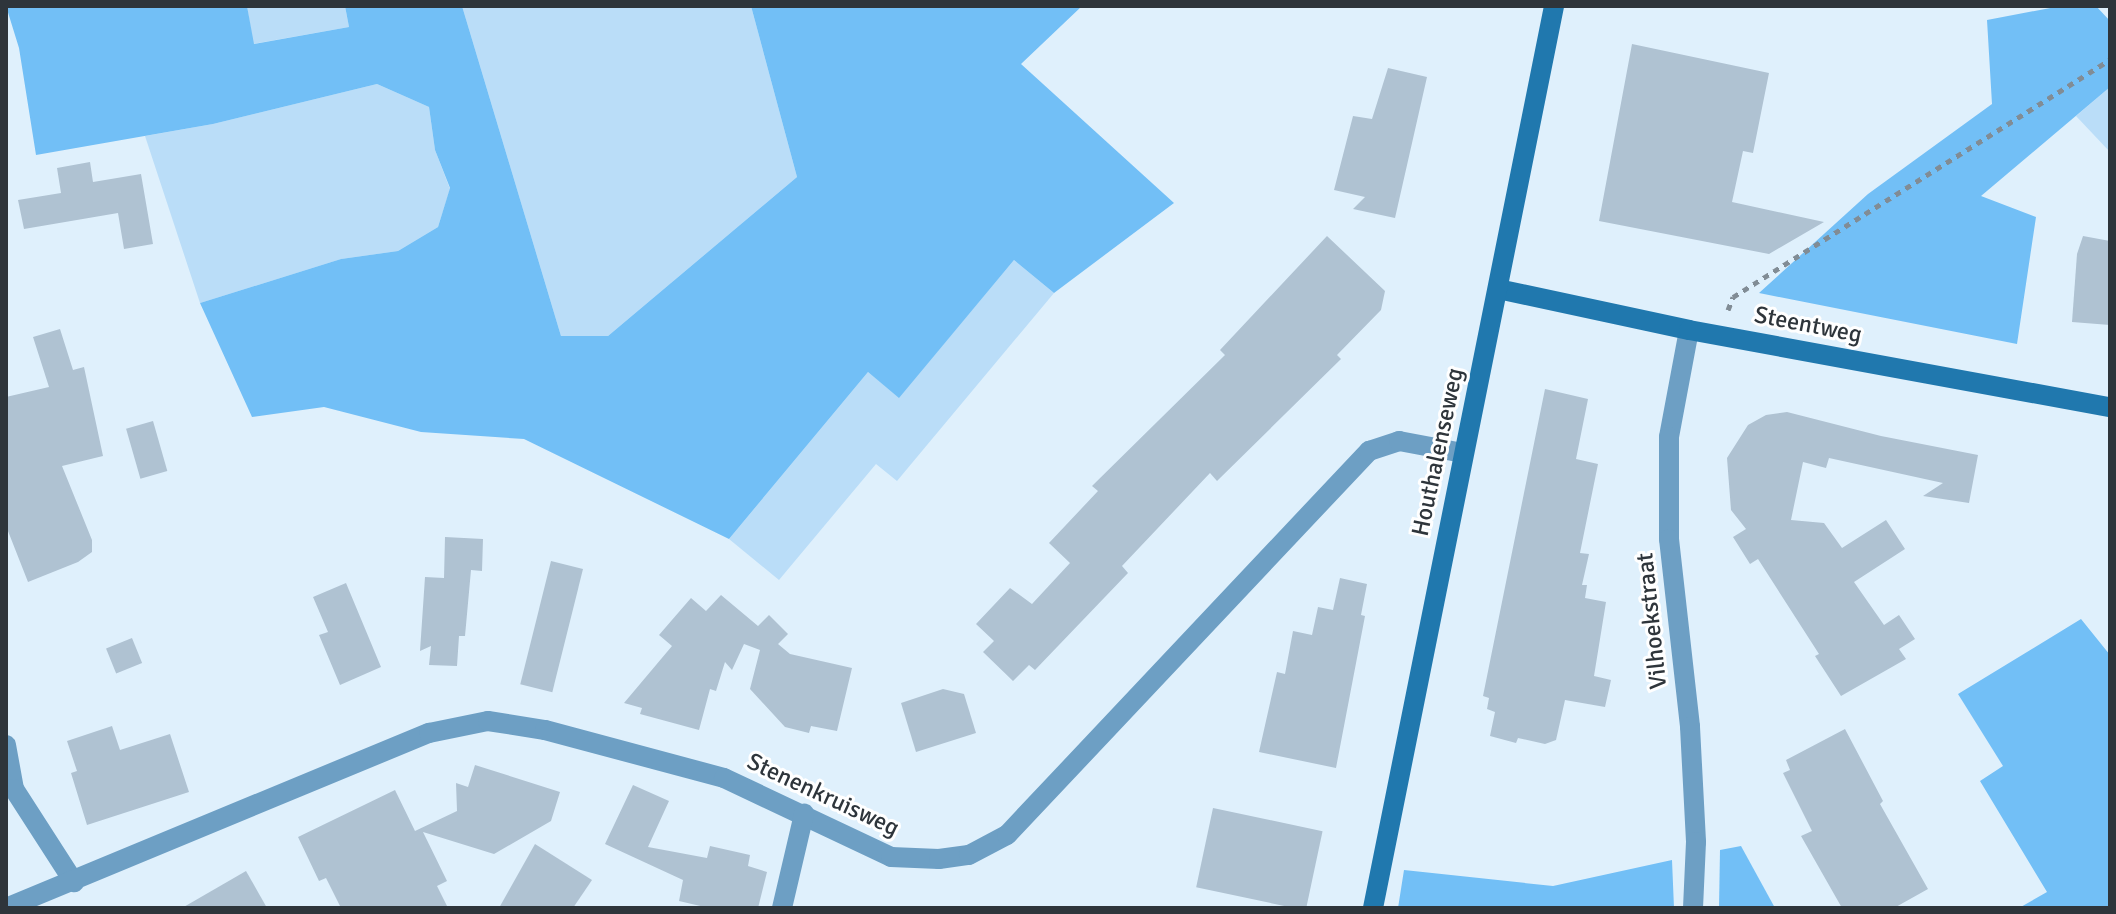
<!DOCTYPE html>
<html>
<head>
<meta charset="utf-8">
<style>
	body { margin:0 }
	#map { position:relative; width:2116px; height:914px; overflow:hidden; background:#dff0fc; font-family:Signika,sans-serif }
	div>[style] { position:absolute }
	.green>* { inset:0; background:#baddf8 }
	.forest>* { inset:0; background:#72bff6 }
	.building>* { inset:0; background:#afc2d2; transform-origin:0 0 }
	.path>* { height:5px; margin-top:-2.5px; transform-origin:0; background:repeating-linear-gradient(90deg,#818c95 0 6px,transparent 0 12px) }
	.street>* { height:20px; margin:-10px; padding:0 10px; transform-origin:10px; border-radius:10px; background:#6d9fc4 }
	.secondary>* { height:20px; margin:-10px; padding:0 10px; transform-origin:10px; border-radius:10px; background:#2078ae }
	span { translate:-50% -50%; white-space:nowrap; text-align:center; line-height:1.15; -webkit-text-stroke:6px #fff; paint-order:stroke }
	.street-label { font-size:24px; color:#2e353b }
	.frame { position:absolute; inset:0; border:8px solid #2e353b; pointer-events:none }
</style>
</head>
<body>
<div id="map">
	<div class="green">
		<i style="clip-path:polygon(247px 6px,345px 6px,349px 27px,253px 44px)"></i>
		<i style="clip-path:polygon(462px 6px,751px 6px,797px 177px,608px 336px,561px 336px)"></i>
		<i style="clip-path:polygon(377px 84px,429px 107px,435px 150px,450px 189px,438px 227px,398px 251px,341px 259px,200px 303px,145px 136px,213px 124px)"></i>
		<i style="clip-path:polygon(2110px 87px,2110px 152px,2076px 116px)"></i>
		<i style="clip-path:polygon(1014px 260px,1054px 293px,897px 481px,876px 464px,779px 580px,729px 539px,868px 372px,899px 397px)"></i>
	</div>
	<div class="forest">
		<i style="clip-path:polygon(6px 6px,247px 6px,254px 44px,349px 27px,345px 6px,462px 6px,561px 336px,608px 336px,797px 177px,751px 6px,1082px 6px,1021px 64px,1174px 203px,1054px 293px,1014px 260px,899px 398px,868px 372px,729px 539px,524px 439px,421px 432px,324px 407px,252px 417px,200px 303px,341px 259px,398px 251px,438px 227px,450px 188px,435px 150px,429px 107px,377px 84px,213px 124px,36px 155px,19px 48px)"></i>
		<i style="clip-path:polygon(2061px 6px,2096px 6px,2110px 21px,2110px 87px,1981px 196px,2036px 217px,2017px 344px,1759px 293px,1868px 194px,1992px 104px,1987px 20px)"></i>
		<i style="clip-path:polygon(2081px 619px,2110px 655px,2110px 908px,2019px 908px,2047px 892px,1980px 781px,2003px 766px,1958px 694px)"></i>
		<i style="clip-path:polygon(1741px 846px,1775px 908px,1719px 908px,1720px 850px)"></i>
		<i style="clip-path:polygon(1672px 860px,1674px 908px,1398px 908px,1404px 870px,1553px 886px)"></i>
	</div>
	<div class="building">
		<i style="clip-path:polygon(1632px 44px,1769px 73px,1753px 153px,1743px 151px,1732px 202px,1824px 222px,1769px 254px,1599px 221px)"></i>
		<i style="clip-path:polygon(1388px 68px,1427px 77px,1395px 218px,1353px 209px,1365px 197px,1334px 190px,1353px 116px,1372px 119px)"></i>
		<i style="clip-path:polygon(90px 162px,93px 182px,141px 174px,153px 244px,124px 249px,118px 213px,24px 229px,18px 200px,61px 193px,57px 168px)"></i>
		<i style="clip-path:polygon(1327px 236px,1385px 291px,1381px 310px,1337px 355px,1341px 359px,1217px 481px,1210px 473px,1122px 566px,1128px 573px,1035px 670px,1029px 665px,1013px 681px,983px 652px,994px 641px,976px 624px,1010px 588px,1032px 604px,1070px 563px,1049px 543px,1098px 491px,1092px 486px,1225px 355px,1220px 350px)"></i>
		<i style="clip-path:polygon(2083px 236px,2110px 241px,2110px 325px,2072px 322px,2077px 254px)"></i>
		<i style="clip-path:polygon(60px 329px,73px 370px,84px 367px,103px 456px,62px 466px,92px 540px,92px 552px,78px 562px,28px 582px,6px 526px,6px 397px,49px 387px,33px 337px)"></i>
		<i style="clip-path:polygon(1545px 389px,1588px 399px,1576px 459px,1598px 464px,1580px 553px,1589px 554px,1582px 585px,1587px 585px,1585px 598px,1606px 602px,1594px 676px,1611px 680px,1605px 707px,1565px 700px,1556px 740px,1545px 744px,1518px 738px,1516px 743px,1490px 736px,1495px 712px,1487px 709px,1489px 698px,1483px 696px)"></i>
		<i style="clip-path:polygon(1787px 412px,1881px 436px,1978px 455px,1969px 503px,1923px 496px,1943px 483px,1829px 458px,1826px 468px,1803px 462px,1791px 520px,1824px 523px,1842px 548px,1886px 520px,1905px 549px,1854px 582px,1884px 625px,1899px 615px,1915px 639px,1899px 649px,1906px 659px,1841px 696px,1815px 656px,1819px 654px,1758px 559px,1750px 564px,1733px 537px,1746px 529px,1731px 510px,1727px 458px,1748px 425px,1766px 415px)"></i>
		<i style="left:153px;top:421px;width:52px;height:28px;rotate:74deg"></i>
		<i style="clip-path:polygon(445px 537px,483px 539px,482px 571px,471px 570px,465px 636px,459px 636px,457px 666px,429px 665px,431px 646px,420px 651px,425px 577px,444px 578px)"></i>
		<i style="left:551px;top:561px;width:33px;height:127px;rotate:14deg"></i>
		<i style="clip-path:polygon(1340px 578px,1367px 584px,1361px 615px,1365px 616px,1336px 768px,1259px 752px,1277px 672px,1285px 674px,1293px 631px,1312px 635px,1318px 607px,1333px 610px)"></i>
		<i style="clip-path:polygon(346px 583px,381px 667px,340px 685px,319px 635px,328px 632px,313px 597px)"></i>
		<i style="clip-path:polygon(721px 595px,758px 626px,769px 615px,788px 634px,778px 644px,790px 654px,852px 668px,837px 731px,811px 726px,809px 733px,785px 727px,750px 689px,760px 650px,744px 644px,732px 670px,725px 662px,716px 691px,710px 689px,699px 730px,640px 714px,642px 708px,624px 703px,672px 646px,659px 635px,691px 598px,706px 611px)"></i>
		<i style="left:132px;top:638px;width:27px;height:28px;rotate:68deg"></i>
		<i style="clip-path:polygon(943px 689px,964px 694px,976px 733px,916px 752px,901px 703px)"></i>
		<i style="clip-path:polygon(112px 726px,120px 750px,170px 734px,189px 792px,87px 825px,71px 773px,77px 771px,67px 741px)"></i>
		<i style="clip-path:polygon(1845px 729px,1883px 801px,1880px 804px,1928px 889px,1894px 908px,1842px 908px,1801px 836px,1812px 831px,1783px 773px,1790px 770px,1786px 760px)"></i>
		<i style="clip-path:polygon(475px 765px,560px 792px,551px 821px,494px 854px,423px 832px,447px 881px,437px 886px,448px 908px,341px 908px,326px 878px,319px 881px,298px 837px,395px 790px,415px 831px,457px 811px,456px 783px,468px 787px)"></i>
		<i style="clip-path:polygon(633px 785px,669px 801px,648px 847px,707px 858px,710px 846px,750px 855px,748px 866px,767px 872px,758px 908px,709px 908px,679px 901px,683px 880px,605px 844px)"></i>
		<i style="left:1213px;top:808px;width:112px;height:81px;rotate:12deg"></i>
		<i style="clip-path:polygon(535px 844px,592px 880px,573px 908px,499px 908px)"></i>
		<i style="clip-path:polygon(246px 871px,267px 908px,182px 908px)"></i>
	</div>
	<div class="path">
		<i style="left:1728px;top:310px;width:14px;rotate:-69deg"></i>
		<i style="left:1733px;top:297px;width:445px;rotate:-32.2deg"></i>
	</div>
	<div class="street">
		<i style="left:1689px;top:330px;width:109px;rotate:100.6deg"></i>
		<i style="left:1669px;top:437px;width:102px;rotate:90deg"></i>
		<i style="left:1669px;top:539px;width:189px;rotate:83.6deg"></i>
		<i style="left:1690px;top:727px;width:115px;rotate:87deg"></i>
		<i style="left:1696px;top:842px;width:66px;rotate:92.6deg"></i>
		<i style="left:6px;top:745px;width:45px;rotate:79.7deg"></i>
		<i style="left:14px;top:789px;width:111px;rotate:57.2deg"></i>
		<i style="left:6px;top:908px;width:458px;rotate:-22.5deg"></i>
		<i style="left:429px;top:733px;width:60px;rotate:-11.5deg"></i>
		<i style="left:488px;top:721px;width:58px;rotate:9deg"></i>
		<i style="left:545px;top:730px;width:185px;rotate:15deg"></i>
		<i style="left:724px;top:778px;width:185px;rotate:25.3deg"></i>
		<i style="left:891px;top:857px;width:48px;rotate:2.4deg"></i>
		<i style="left:939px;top:859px;width:30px;rotate:-8deg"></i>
		<i style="left:969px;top:855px;width:43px;rotate:-27.8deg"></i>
		<i style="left:1007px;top:835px;width:528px;rotate:-46.69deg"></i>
		<i style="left:1369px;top:451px;width:32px;rotate:-18deg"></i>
		<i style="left:1399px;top:441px;width:65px;rotate:10.6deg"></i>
		<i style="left:782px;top:908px;width:97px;rotate:-76.8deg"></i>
	</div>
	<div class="secondary">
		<i style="left:1498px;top:289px;width:195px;rotate:12.1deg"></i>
		<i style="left:1689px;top:330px;width:428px;rotate:10.4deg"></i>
		<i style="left:1373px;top:908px;width:920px;rotate:-78.65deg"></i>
	</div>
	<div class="street-label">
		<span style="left:1808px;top:325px;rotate:11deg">Steentweg</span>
		<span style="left:1438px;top:452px;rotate:-78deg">Houthalenseweg</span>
		<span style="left:1652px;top:621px;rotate:-96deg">Vilhoekstraat</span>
		<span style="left:823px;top:795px;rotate:25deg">Stenenkruisweg</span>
	</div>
	<div class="frame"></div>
</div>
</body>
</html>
